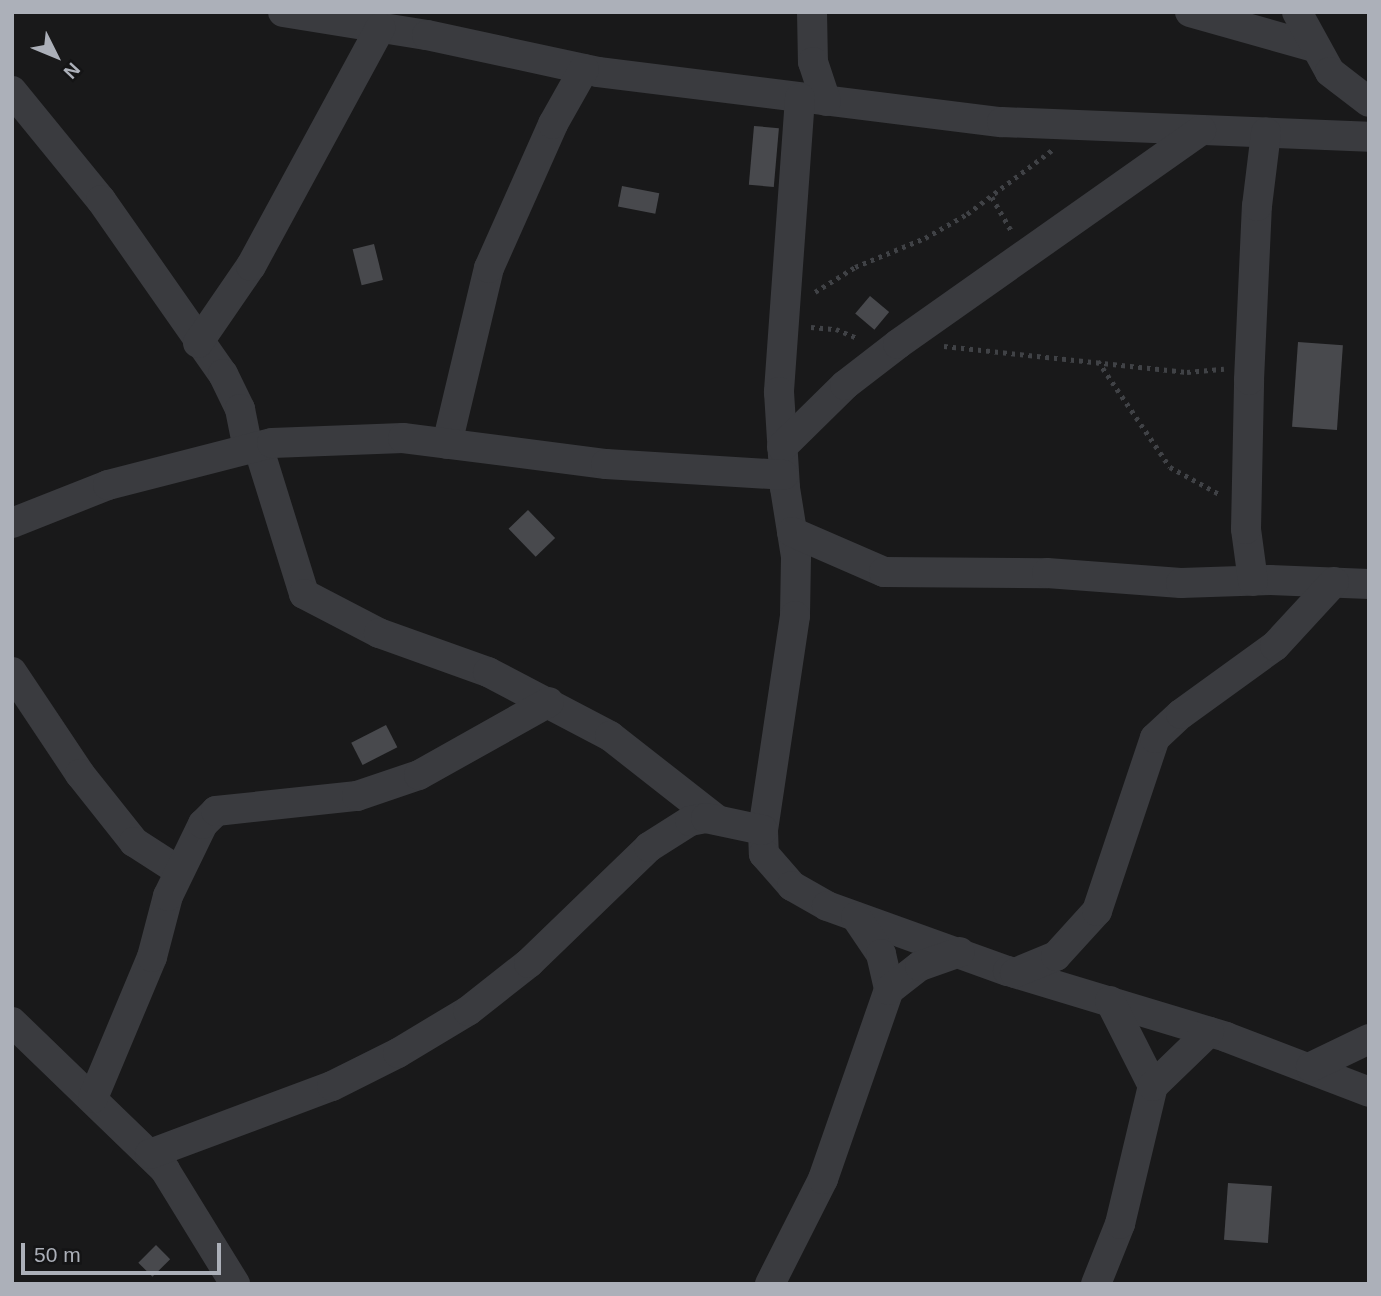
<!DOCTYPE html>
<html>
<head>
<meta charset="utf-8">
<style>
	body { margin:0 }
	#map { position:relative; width:1381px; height:1296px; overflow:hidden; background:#19191a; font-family:Helvetica,sans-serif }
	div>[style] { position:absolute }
	.building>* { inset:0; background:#48494d; transform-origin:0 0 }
	.path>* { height:4.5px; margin-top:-2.25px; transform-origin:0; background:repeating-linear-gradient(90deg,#404246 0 3.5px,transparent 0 8.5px) }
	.street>* { height:30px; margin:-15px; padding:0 15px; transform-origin:15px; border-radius:15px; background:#3a3b3f }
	span { translate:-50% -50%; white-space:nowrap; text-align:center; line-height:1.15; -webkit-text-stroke:6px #141415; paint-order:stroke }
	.frame { position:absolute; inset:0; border:14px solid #acb0b9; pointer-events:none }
	.north { position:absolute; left:21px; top:21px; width:70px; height:70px; -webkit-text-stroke:5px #141415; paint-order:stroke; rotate:133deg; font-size:19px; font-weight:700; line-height:28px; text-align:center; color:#acb0b9 }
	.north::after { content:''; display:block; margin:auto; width:24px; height:32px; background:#acb0b9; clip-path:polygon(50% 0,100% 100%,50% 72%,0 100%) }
	.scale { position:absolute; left:21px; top:1243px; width:200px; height:32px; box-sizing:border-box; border:4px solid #acb0b9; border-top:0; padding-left:9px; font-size:21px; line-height:24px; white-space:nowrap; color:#acb0b9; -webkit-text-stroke:5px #141415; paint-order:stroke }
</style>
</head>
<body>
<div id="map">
	<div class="building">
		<i style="left:754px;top:126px;width:25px;height:59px;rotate:5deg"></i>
		<i style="left:622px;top:186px;width:38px;height:21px;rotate:11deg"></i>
		<i style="left:374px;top:244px;width:37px;height:22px;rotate:76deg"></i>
		<i style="left:870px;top:296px;width:25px;height:23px;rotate:40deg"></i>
		<i style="left:1298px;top:342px;width:45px;height:85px;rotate:4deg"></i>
		<i style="left:528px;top:510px;width:39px;height:27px;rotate:46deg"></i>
		<i style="left:386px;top:725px;width:25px;height:39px;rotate:63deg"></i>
		<i style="left:1228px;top:1183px;width:44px;height:57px;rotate:4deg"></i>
		<i style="left:156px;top:1245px;width:20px;height:25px;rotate:45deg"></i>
	</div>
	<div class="path">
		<i style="left:992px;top:197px;width:39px;rotate:60deg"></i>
		<i style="left:815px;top:292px;width:47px;rotate:-32deg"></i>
		<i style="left:855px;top:267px;width:76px;rotate:-22.5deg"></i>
		<i style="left:925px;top:238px;width:48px;rotate:-29.7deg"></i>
		<i style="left:967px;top:214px;width:106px;rotate:-37deg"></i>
		<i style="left:811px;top:327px;width:25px;rotate:5deg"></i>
		<i style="left:836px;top:329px;width:25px;rotate:23deg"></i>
		<i style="left:944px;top:346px;width:244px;rotate:6.1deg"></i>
		<i style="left:1187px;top:372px;width:37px;rotate:-5deg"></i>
		<i style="left:1098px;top:361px;width:128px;rotate:55.8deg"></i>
		<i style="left:1170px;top:467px;width:58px;rotate:28.8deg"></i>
	</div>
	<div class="street">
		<i style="left:283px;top:12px;width:146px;rotate:9.1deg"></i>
		<i style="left:427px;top:35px;width:175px;rotate:12.2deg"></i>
		<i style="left:598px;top:72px;width:407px;rotate:7.1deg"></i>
		<i style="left:1002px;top:122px;width:367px;rotate:2.3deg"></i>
		<i style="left:812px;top:12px;width:50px;rotate:88.9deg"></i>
		<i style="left:813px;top:62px;width:41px;rotate:71.6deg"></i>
		<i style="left:1190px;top:12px;width:129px;rotate:15.8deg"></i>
		<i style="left:1297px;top:12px;width:68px;rotate:61.2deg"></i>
		<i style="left:1330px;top:72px;width:49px;rotate:37.6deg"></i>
		<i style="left:12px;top:91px;width:141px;rotate:50.8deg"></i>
		<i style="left:101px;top:200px;width:213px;rotate:55deg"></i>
		<i style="left:223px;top:374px;width:39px;rotate:64deg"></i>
		<i style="left:240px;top:409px;width:41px;rotate:78.7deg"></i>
		<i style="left:800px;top:98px;width:295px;rotate:94.1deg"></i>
		<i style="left:779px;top:392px;width:96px;rotate:86.4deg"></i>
		<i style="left:785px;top:488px;width:70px;rotate:80.9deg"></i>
		<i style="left:796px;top:557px;width:59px;rotate:91deg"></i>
		<i style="left:795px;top:616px;width:216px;rotate:98.5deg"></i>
		<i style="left:763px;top:830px;width:24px;rotate:88deg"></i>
		<i style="left:764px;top:854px;width:43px;rotate:48.8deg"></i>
		<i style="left:792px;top:886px;width:40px;rotate:29.7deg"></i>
		<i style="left:827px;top:906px;width:192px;rotate:19.8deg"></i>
		<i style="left:1008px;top:971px;width:228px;rotate:16.8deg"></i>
		<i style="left:1226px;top:1037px;width:153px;rotate:21deg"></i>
		<i style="left:198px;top:343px;width:93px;rotate:-55.5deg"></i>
		<i style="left:251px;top:266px;width:271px;rotate:-61.5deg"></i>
		<i style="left:447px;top:444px;width:181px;rotate:-76.6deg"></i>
		<i style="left:489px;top:268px;width:158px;rotate:-66deg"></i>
		<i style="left:553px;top:124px;width:63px;rotate:-60.6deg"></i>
		<i style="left:258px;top:446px;width:155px;rotate:72.7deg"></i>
		<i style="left:304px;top:594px;width:85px;rotate:27.5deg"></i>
		<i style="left:379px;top:633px;width:116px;rotate:19.7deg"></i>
		<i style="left:488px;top:672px;width:138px;rotate:27.7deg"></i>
		<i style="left:610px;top:736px;width:136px;rotate:38.1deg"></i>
		<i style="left:782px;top:447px;width:88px;rotate:-44.5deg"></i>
		<i style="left:845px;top:385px;width:67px;rotate:-37.7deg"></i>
		<i style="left:898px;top:344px;width:371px;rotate:-35.2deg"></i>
		<i style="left:12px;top:523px;width:103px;rotate:-21.6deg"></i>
		<i style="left:108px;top:485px;width:169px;rotate:-14.4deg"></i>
		<i style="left:272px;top:443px;width:131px;rotate:-2.2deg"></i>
		<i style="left:403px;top:438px;width:205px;rotate:7.3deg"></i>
		<i style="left:606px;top:464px;width:178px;rotate:3.5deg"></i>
		<i style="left:792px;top:532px;width:100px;rotate:23.5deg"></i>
		<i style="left:884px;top:572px;width:163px;rotate:0.4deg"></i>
		<i style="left:1047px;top:573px;width:134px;rotate:4.3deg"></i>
		<i style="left:1181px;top:583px;width:89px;rotate:-1.9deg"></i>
		<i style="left:1270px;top:580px;width:99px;rotate:2.3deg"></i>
		<i style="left:1253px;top:581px;width:52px;rotate:-97.7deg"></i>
		<i style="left:1246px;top:529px;width:149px;rotate:-88.8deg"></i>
		<i style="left:1249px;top:380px;width:174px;rotate:-87.4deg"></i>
		<i style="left:1257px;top:206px;width:74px;rotate:-83deg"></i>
		<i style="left:12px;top:672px;width:123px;rotate:56.3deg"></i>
		<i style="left:80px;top:774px;width:87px;rotate:51.5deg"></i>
		<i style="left:134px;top:842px;width:54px;rotate:32.8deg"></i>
		<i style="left:856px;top:917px;width:45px;rotate:56deg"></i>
		<i style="left:881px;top:954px;width:37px;rotate:77deg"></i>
		<i style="left:1015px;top:973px;width:44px;rotate:-22.5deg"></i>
		<i style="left:1056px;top:956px;width:61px;rotate:-47.7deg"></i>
		<i style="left:1097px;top:911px;width:182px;rotate:-71.5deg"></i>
		<i style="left:1155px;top:738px;width:35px;rotate:-43deg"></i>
		<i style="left:1181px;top:714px;width:116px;rotate:-35.9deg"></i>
		<i style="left:1275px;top:646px;width:87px;rotate:-47.3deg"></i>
		<i style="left:1110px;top:1001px;width:95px;rotate:63.2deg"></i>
		<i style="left:12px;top:1022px;width:213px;rotate:44deg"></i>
		<i style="left:165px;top:1170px;width:134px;rotate:58.4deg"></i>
		<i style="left:1311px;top:1067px;width:64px;rotate:-25.8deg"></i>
		<i style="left:93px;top:1098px;width:153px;rotate:-67.3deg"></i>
		<i style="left:152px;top:957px;width:63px;rotate:-75.3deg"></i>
		<i style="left:168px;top:896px;width:80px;rotate:-64.1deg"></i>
		<i style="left:203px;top:824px;width:18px;rotate:-45deg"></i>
		<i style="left:216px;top:811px;width:142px;rotate:-6.1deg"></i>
		<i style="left:357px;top:796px;width:65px;rotate:-18.7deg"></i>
		<i style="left:419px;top:775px;width:149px;rotate:-29.3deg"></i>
		<i style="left:150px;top:1154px;width:194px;rotate:-20.5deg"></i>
		<i style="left:332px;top:1086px;width:74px;rotate:-26.6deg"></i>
		<i style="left:398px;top:1053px;width:82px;rotate:-31deg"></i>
		<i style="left:468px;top:1011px;width:78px;rotate:-38.2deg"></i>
		<i style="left:529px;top:963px;width:167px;rotate:-44deg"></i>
		<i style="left:649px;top:847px;width:49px;rotate:-32.4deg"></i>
		<i style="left:690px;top:821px;width:16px;rotate:-11deg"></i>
		<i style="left:706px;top:818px;width:58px;rotate:11.9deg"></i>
		<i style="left:770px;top:1284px;width:118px;rotate:-63.2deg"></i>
		<i style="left:823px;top:1179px;width:200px;rotate:-70.8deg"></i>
		<i style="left:889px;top:990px;width:39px;rotate:-38deg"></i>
		<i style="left:920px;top:966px;width:42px;rotate:-19.3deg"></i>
		<i style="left:1096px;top:1284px;width:65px;rotate:-68.2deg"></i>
		<i style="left:1120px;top:1224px;width:142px;rotate:-76.6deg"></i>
		<i style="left:1153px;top:1086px;width:78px;rotate:-44deg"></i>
	</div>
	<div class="frame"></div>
	<div class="north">N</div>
	<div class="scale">50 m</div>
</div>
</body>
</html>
